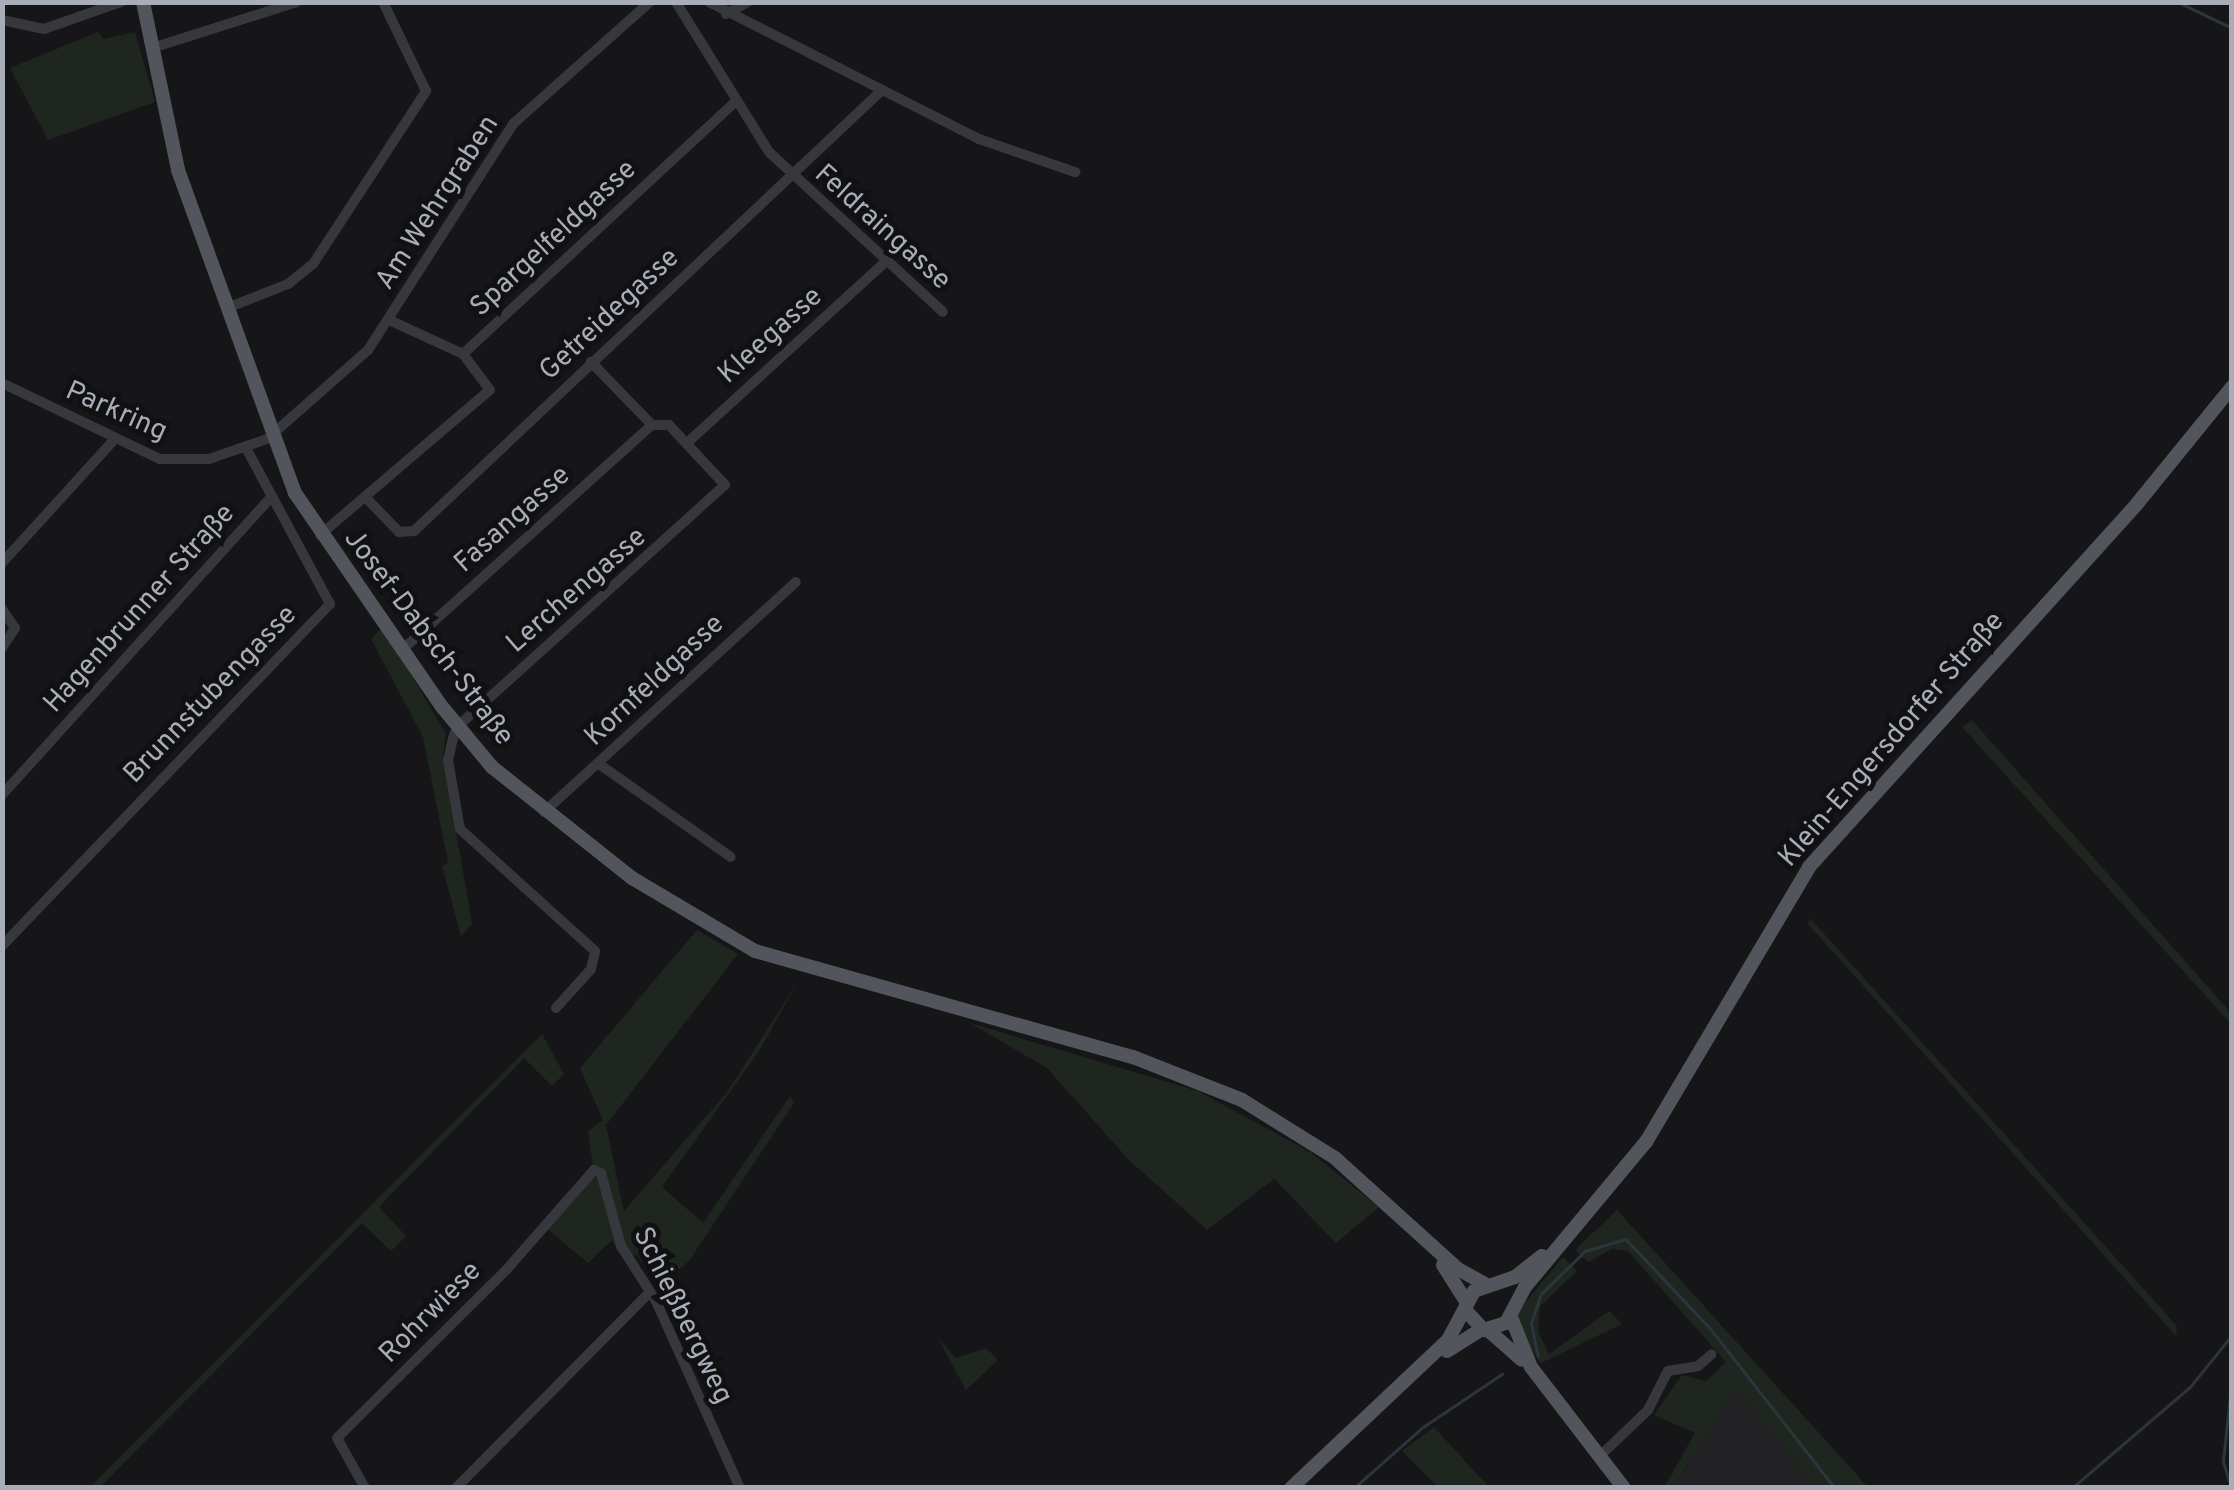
<!DOCTYPE html>
<html>
<head>
<meta charset="utf-8">
<style>
	body { margin:0 }
	#map { position:relative; width:2234px; height:1490px; overflow:hidden; background:#161618; font-family:Overpass,sans-serif }
	div>[style] { position:absolute }
	.built>* { inset:0; background:#222225 }
	.green>* { inset:0; background:#1e261f }
	.stream>* { height:2.5px; margin:-1.25px; padding:0 1.25px; transform-origin:1.25px; border-radius:1.25px; background:#2c353c }
	.minor>* { height:10px; margin:-5px; padding:0 5px; transform-origin:5px; border-radius:5px; background:#37383d }
	.major>* { height:14px; margin:-7px; padding:0 7px; transform-origin:7px; border-radius:7px; background:#53555c }
	span { translate:-50% -50%; white-space:nowrap; text-align:center; line-height:1.15; -webkit-text-stroke:10px #111113; paint-order:stroke }
	.street-label { font-size:28px; color:#a8adb8 }
	.frame { position:absolute; inset:0; border:5px solid #a8adb8; pointer-events:none }
</style>
</head>
<body>
<div id="map">
	<div class="built">
		<i style="clip-path:polygon(1736px 1386px,1815px 1487px,1674px 1488px)"></i>
	</div>
	<div class="green">
		<i style="clip-path:polygon(98px 32px,104px 39px,135px 32px,155px 102px,48px 140px,10px 68px)"></i>
		<i style="clip-path:polygon(383px 627px,446px 734px,443px 756px,472px 924px,461px 936px,442px 866px,448px 863px,423px 737px,371px 639px)"></i>
		<i style="clip-path:polygon(1972px 720px,2231px 1013px,2231px 1024px,1962px 727px)"></i>
		<i style="clip-path:polygon(1810px 918px,2177px 1326px,2176px 1336px,1808px 924px)"></i>
		<i style="clip-path:polygon(697px 930px,738px 954px,606px 1125px,624px 1211px,728px 1091px,799px 980px,759px 1051px,662px 1187px,703px 1223px,790px 1096px,794px 1103px,689px 1261px,657px 1288px,637px 1255px,621px 1256px,612px 1240px,588px 1263px,546px 1228px,593px 1166px,588px 1131px,603px 1120px,580px 1068px)"></i>
		<i style="clip-path:polygon(970px 1023px,1198px 1091px,1310px 1152px,1379px 1207px,1336px 1243px,1274px 1179px,1207px 1230px,1129px 1160px,1047px 1068px)"></i>
		<i style="clip-path:polygon(542px 1034px,564px 1074px,552px 1086px,524px 1058px,379px 1207px,406px 1236px,391px 1251px,362px 1223px,100px 1487px,90px 1487px)"></i>
		<i style="clip-path:polygon(1617px 1210px,1868px 1487px,1815px 1487px,1736px 1387px,1674px 1487px,1664px 1487px,1695px 1433px,1654px 1415px,1682px 1375px,1706px 1381px,1726px 1362px,1628px 1251px,1612px 1249px,1588px 1262px,1575px 1250px)"></i>
		<i style="clip-path:polygon(1563px 1257px,1577px 1271px,1540px 1306px,1538px 1332px,1549px 1354px,1609px 1311px,1622px 1324px,1541px 1363px,1517px 1332px,1518px 1311px)"></i>
		<i style="clip-path:polygon(938px 1338px,956px 1358px,986px 1348px,998px 1360px,966px 1390px)"></i>
		<i style="clip-path:polygon(1434px 1427px,1489px 1487px,1438px 1487px,1402px 1451px)"></i>
	</div>
	<div class="stream">
		<i style="left:2178px;top:2px;width:60px;rotate:25.7deg"></i>
		<i style="left:1538px;top:1357px;width:35px;rotate:-102deg"></i>
		<i style="left:1531px;top:1323px;width:31px;rotate:-71deg"></i>
		<i style="left:1541px;top:1294px;width:62px;rotate:-44.3deg"></i>
		<i style="left:1585px;top:1251px;width:43px;rotate:-16.3deg"></i>
		<i style="left:1626px;top:1239px;width:122px;rotate:46.7deg"></i>
		<i style="left:1710px;top:1328px;width:203px;rotate:52deg"></i>
		<i style="left:1354px;top:1488px;width:92px;rotate:-41.5deg"></i>
		<i style="left:1423px;top:1427px;width:95px;rotate:-33.9deg"></i>
		<i style="left:2072px;top:1488px;width:155px;rotate:-40.6deg"></i>
		<i style="left:2190px;top:1387px;width:67px;rotate:-51.1deg"></i>
		<i style="left:2231px;top:1488px;width:28px;rotate:-107deg"></i>
		<i style="left:2223px;top:1461px;width:84px;rotate:-83.9deg"></i>
	</div>
	<div class="minor">
		<i style="left:676px;top:2px;width:176px;rotate:58.2deg"></i>
		<i style="left:769px;top:152px;width:236px;rotate:42.6deg"></i>
		<i style="left:709px;top:2px;width:303px;rotate:26.9deg"></i>
		<i style="left:979px;top:139px;width:102px;rotate:19deg"></i>
		<i style="left:726px;top:14px;width:25px;rotate:-29deg"></i>
		<i style="left:2px;top:20px;width:43px;rotate:12.1deg"></i>
		<i style="left:44px;top:29px;width:82px;rotate:-19.3deg"></i>
		<i style="left:152px;top:48px;width:152px;rotate:-17.6deg"></i>
		<i style="left:227px;top:308px;width:66px;rotate:-21.5deg"></i>
		<i style="left:288px;top:284px;width:32px;rotate:-39deg"></i>
		<i style="left:313px;top:264px;width:207px;rotate:-56.8deg"></i>
		<i style="left:426px;top:91px;width:99px;rotate:-115.8deg"></i>
		<i style="left:463px;top:354px;width:371px;rotate:-42.8deg"></i>
		<i style="left:2px;top:383px;width:175px;rotate:25.7deg"></i>
		<i style="left:160px;top:459px;width:49px"></i>
		<i style="left:209px;top:459px;width:61px;rotate:-19deg"></i>
		<i style="left:267px;top:439px;width:135px;rotate:-41.4deg"></i>
		<i style="left:368px;top:350px;width:270px;rotate:-57.3deg"></i>
		<i style="left:514px;top:123px;width:182px;rotate:-41.7deg"></i>
		<i style="left:687px;top:443px;width:267px;rotate:-42.4deg"></i>
		<i style="left:368px;top:500px;width:45px;rotate:45.9deg"></i>
		<i style="left:399px;top:532px;width:15px;rotate:-4deg"></i>
		<i style="left:414px;top:531px;width:640px;rotate:-43.29deg"></i>
		<i style="left:320px;top:535px;width:223px;rotate:-40.5deg"></i>
		<i style="left:490px;top:390px;width:45px;rotate:-126.9deg"></i>
		<i style="left:463px;top:354px;width:81px;rotate:-155.3deg"></i>
		<i style="left:2px;top:563px;width:166px;rotate:-47.7deg"></i>
		<i style="left:2px;top:609px;width:23px;rotate:56deg"></i>
		<i style="left:15px;top:628px;width:24px;rotate:123deg"></i>
		<i style="left:403px;top:649px;width:335px;rotate:-42deg"></i>
		<i style="left:599px;top:764px;width:161px;rotate:35.2deg"></i>
		<i style="left:2px;top:795px;width:401px;rotate:-47.9deg"></i>
		<i style="left:544px;top:812px;width:341px;rotate:-42.4deg"></i>
		<i style="left:2px;top:946px;width:474px;rotate:-46.2deg"></i>
		<i style="left:330px;top:604px;width:177px;rotate:-118.3deg"></i>
		<i style="left:556px;top:1008px;width:52px;rotate:-48.1deg"></i>
		<i style="left:591px;top:969px;width:18px;rotate:-77deg"></i>
		<i style="left:595px;top:951px;width:182px;rotate:-137.9deg"></i>
		<i style="left:460px;top:829px;width:70px;rotate:-99.9deg"></i>
		<i style="left:448px;top:760px;width:22px;rotate:-77deg"></i>
		<i style="left:453px;top:739px;width:13px;rotate:-72deg"></i>
		<i style="left:457px;top:727px;width:361px;rotate:-42.1deg"></i>
		<i style="left:725px;top:485px;width:82px;rotate:-133deg"></i>
		<i style="left:669px;top:425px;width:17px;rotate:180deg"></i>
		<i style="left:652px;top:425px;width:88px;rotate:-134.1deg"></i>
		<i style="left:1602px;top:1454px;width:64px;rotate:-43.7deg"></i>
		<i style="left:1648px;top:1410px;width:44px;rotate:-62.9deg"></i>
		<i style="left:1668px;top:1371px;width:30px;rotate:-9deg"></i>
		<i style="left:1698px;top:1366px;width:18px;rotate:-41deg"></i>
		<i style="left:365px;top:1488px;width:57px;rotate:-119.2deg"></i>
		<i style="left:337px;top:1438px;width:240px;rotate:-44.8deg"></i>
		<i style="left:507px;top:1269px;width:132px;rotate:-48.7deg"></i>
		<i style="left:594px;top:1170px;width:8px;rotate:23deg"></i>
		<i style="left:601px;top:1173px;width:76px;rotate:74.7deg"></i>
		<i style="left:621px;top:1246px;width:65px;rotate:57.5deg"></i>
		<i style="left:656px;top:1301px;width:205px;rotate:65.8deg"></i>
		<i style="left:456px;top:1488px;width:276px;rotate:-45.3deg"></i>
	</div>
	<div class="major">
		<i style="left:143px;top:2px;width:172px;rotate:78.2deg"></i>
		<i style="left:178px;top:170px;width:344px;rotate:70.1deg"></i>
		<i style="left:295px;top:493px;width:261px;rotate:55.5deg"></i>
		<i style="left:443px;top:708px;width:77px;rotate:50.3deg"></i>
		<i style="left:492px;top:767px;width:179px;rotate:38.4deg"></i>
		<i style="left:632px;top:878px;width:143px;rotate:30.7deg"></i>
		<i style="left:755px;top:951px;width:393px;rotate:15.7deg"></i>
		<i style="left:1133px;top:1057px;width:117px;rotate:21.5deg"></i>
		<i style="left:1242px;top:1100px;width:110px;rotate:31.9deg"></i>
		<i style="left:1335px;top:1158px;width:166px;rotate:42.1deg"></i>
		<i style="left:1458px;top:1269px;width:31px;rotate:29deg"></i>
		<i style="left:1443px;top:1265px;width:45px;rotate:57.7deg"></i>
		<i style="left:1467px;top:1312px;width:25px;rotate:47deg"></i>
		<i style="left:1484px;top:1330px;width:23px;rotate:-18deg"></i>
		<i style="left:1506px;top:1323px;width:41px;rotate:-62.2deg"></i>
		<i style="left:1525px;top:1287px;width:189px;rotate:-50.2deg"></i>
		<i style="left:1646px;top:1142px;width:320px;rotate:-59.3deg"></i>
		<i style="left:1809px;top:867px;width:488px;rotate:-47.9deg"></i>
		<i style="left:2136px;top:505px;width:152px;rotate:-50.9deg"></i>
		<i style="left:1511px;top:1317px;width:54px;rotate:68.2deg"></i>
		<i style="left:1531px;top:1367px;width:153px;rotate:52.5deg"></i>
		<i style="left:1488px;top:1330px;width:45px;rotate:41.4deg"></i>
		<i style="left:1447px;top:1351px;width:41px;rotate:-32.2deg"></i>
		<i style="left:1291px;top:1488px;width:216px;rotate:-43.3deg"></i>
		<i style="left:1448px;top:1340px;width:55px;rotate:-62deg"></i>
		<i style="left:1474px;top:1291px;width:43px;rotate:-18.9deg"></i>
		<i style="left:1515px;top:1277px;width:34px;rotate:-38deg"></i>
	</div>
	<div class="street-label">
		<span style="left:438px;top:203px;rotate:-57deg">Am Wehrgraben</span>
		<span style="left:882px;top:228px;rotate:42deg">Feldraingasse</span>
		<span style="left:554px;top:239px;rotate:-43deg">Spargelfeldgasse</span>
		<span style="left:610px;top:315px;rotate:-43deg">Getreidegasse</span>
		<span style="left:771px;top:336px;rotate:-42deg">Kleegasse</span>
		<span style="left:116px;top:412px;rotate:24deg">Parkring</span>
		<span style="left:513px;top:520px;rotate:-42deg">Fasangasse</span>
		<span style="left:577px;top:591px;rotate:-41deg">Lerchengasse</span>
		<span style="left:140px;top:609px;rotate:-48deg">Hagenbrunner Straße</span>
		<span style="left:428px;top:638px;rotate:53deg">Josef-Dabsch-Straße</span>
		<span style="left:655px;top:681px;rotate:-43deg">Kornfeldgasse</span>
		<span style="left:211px;top:695px;rotate:-46deg">Brunnstubengasse</span>
		<span style="left:1892px;top:740px;rotate:-49deg">Klein-Engersdorfer Straße</span>
		<span style="left:431px;top:1313px;rotate:-45deg">Rohrwiese</span>
		<span style="left:682px;top:1316px;rotate:64deg">Schießbergweg</span>
	</div>
	<div class="frame"></div>
</div>
</body>
</html>
